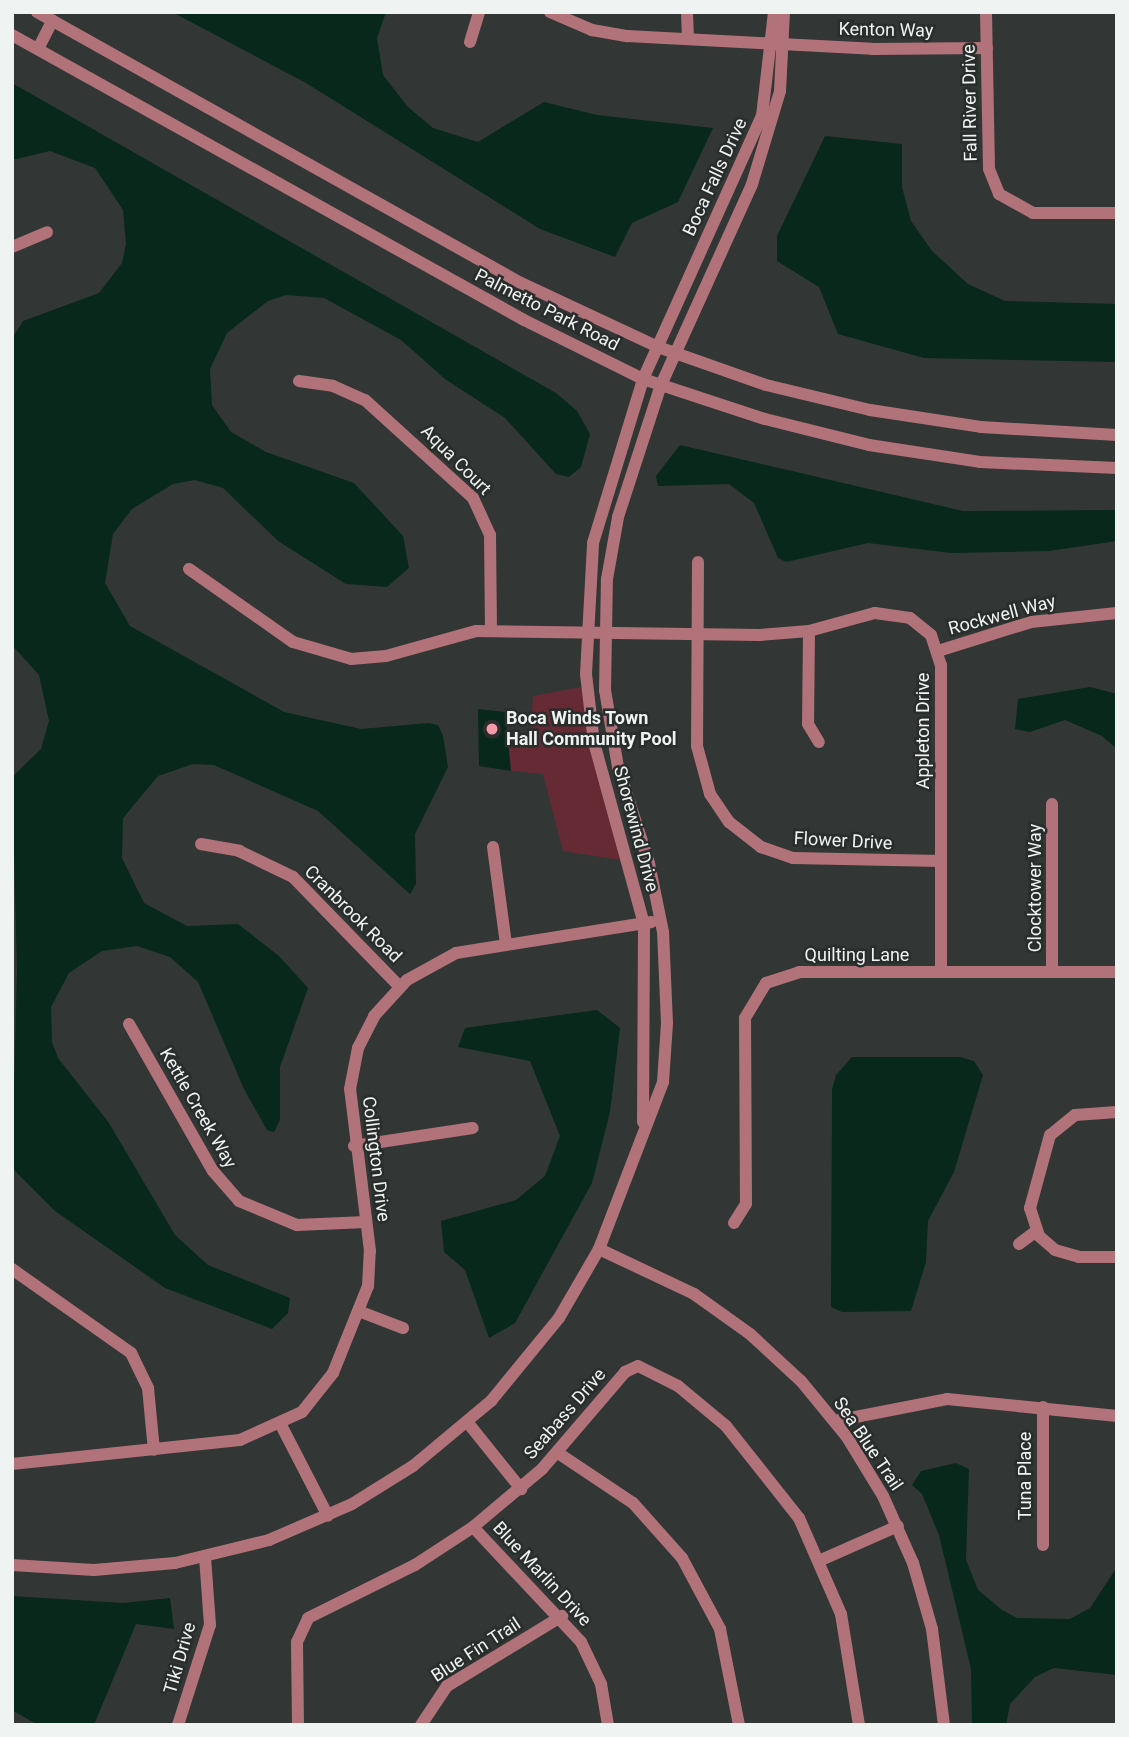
<!DOCTYPE html>
<html>
<head>
<meta charset="utf-8">
<style>
	body { margin:0 }
	#map { position:relative; width:1129px; height:1737px; overflow:hidden; background:#323735; font-family:Roboto,sans-serif }
	div>[style] { position:absolute }
	.green>* { inset:0; background:#662a35 }
	.water>* { inset:0; background:#07281b }
	.minor>* { height:12px; margin:-6px; padding:0 6px; transform-origin:6px; border-radius:6px; background:#b1727a }
	.dots>* { width:19px; height:19px; translate:-50% -50%; box-sizing:border-box; border:4px solid #292d2b; border-radius:50% }
	span { translate:-50% -50%; white-space:nowrap; text-align:center; line-height:1.15; -webkit-text-stroke:5px #292d2b; paint-order:stroke }
	.street-label { font-size:18px; color:#eff3f1 }
	.poi-label { font-size:18px; color:#eff3f1; font-weight:700 }
	.left { translate:0 -50%; text-align:left }
	.frame { position:absolute; inset:0; border:14px solid #eff3f1; pointer-events:none }
</style>
</head>
<body>
<div id="map">
	<div class="green">
		<i style="clip-path:polygon(581px 687px,620px 860px,563px 851px,543px 774px,511px 771px,508px 747px,530px 747px,533px 696px)"></i>
	</div>
	<div class="water">
		<i style="clip-path:polygon(172px 12px,386px 12px,377px 38px,383px 75px,408px 107px,433px 128px,478px 142px,544px 102px,597px 115px,713px 128px,678px 202px,632px 223px,615px 257px,540px 229px,306px 83px)"></i>
		<i style="clip-path:polygon(12px 83px,556px 393px,577px 411px,590px 434px,581px 467px,569px 477px,556px 474px,505px 418px,445px 379px,401px 340px,324px 298px,286px 295px,268px 301px,227px 333px,210px 369px,212px 405px,231px 432px,266px 452px,354px 483px,403px 536px,409px 568px,387px 587px,346px 584px,278px 541px,223px 488px,195px 480px,173px 484px,132px 509px,113px 534px,105px 583px,130px 626px,284px 712px,361px 729px,429px 723px,438px 725px,443px 736px,448px 767px,415px 834px,416px 884px,410px 894px,318px 811px,214px 765px,193px 764px,158px 776px,123px 818px,122px 858px,144px 903px,187px 926px,238px 924px,279px 956px,308px 988px,280px 1067px,280px 1120px,274px 1132px,267px 1130px,244px 1089px,198px 982px,170px 957px,137px 946px,102px 951px,69px 973px,51px 1007px,52px 1042px,58px 1058px,109px 1123px,175px 1235px,208px 1265px,290px 1298px,288px 1313px,272px 1329px,165px 1288px,55px 1211px,12px 1168px,17px 969px,12px 777px,41px 749px,49px 721px,39px 675px,12px 645px,13px 337px,23px 321px,99px 293px,122px 263px,126px 244px,123px 210px,95px 168px,50px 151px,12px 160px)"></i>
		<i style="clip-path:polygon(825px 136px,902px 144px,902px 187px,911px 221px,932px 251px,968px 284px,1005px 301px,1117px 304px,1117px 362px,924px 358px,838px 334px,819px 287px,777px 261px,777px 236px)"></i>
		<i style="clip-path:polygon(680px 445px,963px 511px,1117px 510px,1117px 541px,1049px 551px,951px 553px,868px 543px,786px 562px,778px 558px,754px 503px,729px 484px,658px 486px,656px 476px)"></i>
		<i style="clip-path:polygon(1090px 687px,1117px 694px,1117px 749px,1102px 736px,1065px 720px,1030px 732px,1015px 729px,1018px 699px)"></i>
		<i style="clip-path:polygon(478px 709px,505px 712px,511px 771px,479px 766px)"></i>
		<i style="clip-path:polygon(597px 1010px,620px 1028px,610px 1112px,592px 1183px,515px 1323px,489px 1338px,465px 1270px,444px 1252px,441px 1221px,516px 1200px,545px 1176px,560px 1136px,530px 1061px,458px 1047px,465px 1028px)"></i>
		<i style="clip-path:polygon(852px 1057px,960px 1057px,974px 1061px,983px 1075px,954px 1172px,928px 1221px,926px 1262px,911px 1311px,842px 1312px,831px 1307px,832px 1089px,836px 1075px)"></i>
		<i style="clip-path:polygon(956px 1463px,969px 1469px,966px 1560px,978px 1590px,1002px 1610px,1017px 1618px,1070px 1619px,1090px 1608px,1117px 1567px,1117px 1675px,1054px 1668px,1035px 1677px,1010px 1704px,1006px 1725px,972px 1725px,971px 1669px,939px 1535px,922px 1494px,912px 1485px,921px 1471px)"></i>
		<i style="clip-path:polygon(12px 1596px,123px 1603px,170px 1598px,174px 1629px,136px 1624px,94px 1725px,38px 1725px,12px 1710px)"></i>
	</div>
	<div class="minor">
		<i style="left:37px;top:12px;width:555px;rotate:29.25deg"></i>
		<i style="left:521px;top:283px;width:151px;rotate:25deg"></i>
		<i style="left:658px;top:347px;width:114px;rotate:19.4deg"></i>
		<i style="left:766px;top:385px;width:107px;rotate:13.5deg"></i>
		<i style="left:870px;top:410px;width:112px;rotate:8.7deg"></i>
		<i style="left:981px;top:427px;width:136px;rotate:3.4deg"></i>
		<i style="left:550px;top:12px;width:46px;rotate:23.2deg"></i>
		<i style="left:592px;top:30px;width:36px;rotate:10deg"></i>
		<i style="left:627px;top:36px;width:245px;rotate:3deg"></i>
		<i style="left:872px;top:49px;width:115px;rotate:-0.5deg"></i>
		<i style="left:687px;top:12px;width:25px;rotate:88deg"></i>
		<i style="left:986px;top:12px;width:157px;rotate:88.9deg"></i>
		<i style="left:989px;top:169px;width:27px;rotate:68deg"></i>
		<i style="left:999px;top:194px;width:39px;rotate:29deg"></i>
		<i style="left:1033px;top:213px;width:84px"></i>
		<i style="left:12px;top:35px;width:586px;rotate:29.1deg"></i>
		<i style="left:524px;top:320px;width:133px;rotate:26.4deg"></i>
		<i style="left:643px;top:379px;width:128px;rotate:18.2deg"></i>
		<i style="left:765px;top:419px;width:107px;rotate:14deg"></i>
		<i style="left:869px;top:445px;width:112px;rotate:8.7deg"></i>
		<i style="left:980px;top:462px;width:137px;rotate:2.5deg"></i>
		<i style="left:470px;top:42px;width:31px;rotate:-73deg"></i>
		<i style="left:39px;top:47px;width:30px;rotate:-63deg"></i>
		<i style="left:12px;top:247px;width:38px;rotate:-23deg"></i>
		<i style="left:299px;top:381px;width:34px;rotate:8deg"></i>
		<i style="left:333px;top:386px;width:35px;rotate:24deg"></i>
		<i style="left:365px;top:400px;width:146px;rotate:42.2deg"></i>
		<i style="left:473px;top:498px;width:41px;rotate:65.3deg"></i>
		<i style="left:490px;top:535px;width:96px;rotate:89.4deg"></i>
		<i style="left:698px;top:562px;width:184px;rotate:90.3deg"></i>
		<i style="left:697px;top:746px;width:50px;rotate:74.8deg"></i>
		<i style="left:710px;top:794px;width:34px;rotate:56deg"></i>
		<i style="left:729px;top:822px;width:41px;rotate:38deg"></i>
		<i style="left:761px;top:847px;width:34px;rotate:19deg"></i>
		<i style="left:793px;top:858px;width:148px;rotate:1.2deg"></i>
		<i style="left:189px;top:569px;width:127px;rotate:35.1deg"></i>
		<i style="left:293px;top:642px;width:60px;rotate:16.3deg"></i>
		<i style="left:351px;top:659px;width:35px;rotate:-5deg"></i>
		<i style="left:386px;top:656px;width:93px;rotate:-15.5deg"></i>
		<i style="left:476px;top:631px;width:284px;rotate:0.8deg"></i>
		<i style="left:760px;top:635px;width:49px;rotate:-4.7deg"></i>
		<i style="left:809px;top:631px;width:68px;rotate:-15.3deg"></i>
		<i style="left:875px;top:613px;width:35px;rotate:8deg"></i>
		<i style="left:910px;top:618px;width:27px;rotate:39deg"></i>
		<i style="left:931px;top:635px;width:32px;rotate:72deg"></i>
		<i style="left:941px;top:665px;width:307px;rotate:90deg"></i>
		<i style="left:809px;top:631px;width:93px;rotate:90.6deg"></i>
		<i style="left:808px;top:724px;width:21px;rotate:59deg"></i>
		<i style="left:938px;top:651px;width:97px;rotate:-17.3deg"></i>
		<i style="left:1031px;top:622px;width:86px;rotate:-6deg"></i>
		<i style="left:201px;top:844px;width:39px;rotate:10deg"></i>
		<i style="left:239px;top:851px;width:60px;rotate:25.7deg"></i>
		<i style="left:293px;top:877px;width:152px;rotate:45.8deg"></i>
		<i style="left:493px;top:847px;width:98px;rotate:82.4deg"></i>
		<i style="left:1052px;top:972px;width:168px;rotate:-90deg"></i>
		<i style="left:129px;top:1024px;width:169px;rotate:60.3deg"></i>
		<i style="left:213px;top:1171px;width:40px;rotate:49deg"></i>
		<i style="left:239px;top:1201px;width:63px;rotate:22.5deg"></i>
		<i style="left:297px;top:1225px;width:69px;rotate:-2.5deg"></i>
		<i style="left:1117px;top:1112px;width:42px;rotate:175.9deg"></i>
		<i style="left:1075px;top:1115px;width:32px;rotate:141deg"></i>
		<i style="left:1050px;top:1135px;width:76px;rotate:105.3deg"></i>
		<i style="left:1030px;top:1208px;width:29px;rotate:72deg"></i>
		<i style="left:1039px;top:1236px;width:21px;rotate:41deg"></i>
		<i style="left:1055px;top:1250px;width:25px;rotate:16deg"></i>
		<i style="left:1079px;top:1257px;width:38px"></i>
		<i style="left:643px;top:1122px;width:198px;rotate:-89.7deg"></i>
		<i style="left:644px;top:924px;width:188px;rotate:-105.4deg"></i>
		<i style="left:594px;top:743px;width:69px;rotate:-96.6deg"></i>
		<i style="left:586px;top:674px;width:131px;rotate:-86.9deg"></i>
		<i style="left:593px;top:543px;width:171px;rotate:-73deg"></i>
		<i style="left:643px;top:379px;width:289px;rotate:-65.7deg"></i>
		<i style="left:762px;top:116px;width:105px;rotate:-83.4deg"></i>
		<i style="left:354px;top:1146px;width:120px;rotate:-8.6deg"></i>
		<i style="left:734px;top:1223px;width:22px;rotate:-58deg"></i>
		<i style="left:746px;top:1204px;width:186px;rotate:-90.3deg"></i>
		<i style="left:745px;top:1018px;width:41px;rotate:-59deg"></i>
		<i style="left:766px;top:983px;width:35px;rotate:-18deg"></i>
		<i style="left:799px;top:972px;width:318px"></i>
		<i style="left:1019px;top:1244px;width:21px;rotate:-37deg"></i>
		<i style="left:599px;top:1249px;width:105px;rotate:25.3deg"></i>
		<i style="left:694px;top:1294px;width:69px;rotate:35.5deg"></i>
		<i style="left:750px;top:1334px;width:69px;rotate:42.7deg"></i>
		<i style="left:801px;top:1381px;width:72px;rotate:50.6deg"></i>
		<i style="left:847px;top:1437px;width:69px;rotate:58.6deg"></i>
		<i style="left:883px;top:1496px;width:73px;rotate:65.9deg"></i>
		<i style="left:913px;top:1563px;width:69px;rotate:73.9deg"></i>
		<i style="left:932px;top:1629px;width:97px;rotate:82.9deg"></i>
		<i style="left:12px;top:1269px;width:146px;rotate:35.2deg"></i>
		<i style="left:131px;top:1353px;width:39px;rotate:64deg"></i>
		<i style="left:148px;top:1388px;width:62px;rotate:84.5deg"></i>
		<i style="left:361px;top:1312px;width:45px;rotate:20.9deg"></i>
		<i style="left:1043px;top:1407px;width:138px;rotate:90deg"></i>
		<i style="left:835px;top:1421px;width:114px;rotate:-11.1deg"></i>
		<i style="left:947px;top:1399px;width:171px;rotate:5.7deg"></i>
		<i style="left:468px;top:1423px;width:85px;rotate:51.2deg"></i>
		<i style="left:281px;top:1425px;width:102px;rotate:62.7deg"></i>
		<i style="left:558px;top:1453px;width:90px;rotate:33.7deg"></i>
		<i style="left:633px;top:1503px;width:74px;rotate:48.3deg"></i>
		<i style="left:682px;top:1558px;width:81px;rotate:61.8deg"></i>
		<i style="left:720px;top:1629px;width:98px;rotate:78.8deg"></i>
		<i style="left:12px;top:1464px;width:229px;rotate:-6deg"></i>
		<i style="left:240px;top:1440px;width:68px;rotate:-24.3deg"></i>
		<i style="left:302px;top:1412px;width:50px;rotate:-51.5deg"></i>
		<i style="left:333px;top:1373px;width:94px;rotate:-68.1deg"></i>
		<i style="left:368px;top:1286px;width:35px;rotate:-87deg"></i>
		<i style="left:370px;top:1251px;width:163px;rotate:-97deg"></i>
		<i style="left:350px;top:1089px;width:42px;rotate:-79deg"></i>
		<i style="left:358px;top:1048px;width:36px;rotate:-63deg"></i>
		<i style="left:374px;top:1016px;width:49px;rotate:-47.5deg"></i>
		<i style="left:407px;top:980px;width:56px;rotate:-28.9deg"></i>
		<i style="left:456px;top:953px;width:198px;rotate:-9deg"></i>
		<i style="left:473px;top:1527px;width:158px;rotate:46.8deg"></i>
		<i style="left:581px;top:1642px;width:47px;rotate:64.5deg"></i>
		<i style="left:601px;top:1684px;width:42px;rotate:80.3deg"></i>
		<i style="left:821px;top:1560px;width:84px;rotate:-23.8deg"></i>
		<i style="left:12px;top:1565px;width:82px;rotate:3.5deg"></i>
		<i style="left:94px;top:1570px;width:81px;rotate:-4.9deg"></i>
		<i style="left:175px;top:1563px;width:97px;rotate:-13.7deg"></i>
		<i style="left:269px;top:1540px;width:90px;rotate:-23.4deg"></i>
		<i style="left:352px;top:1504px;width:72px;rotate:-31.9deg"></i>
		<i style="left:413px;top:1466px;width:102px;rotate:-39.8deg"></i>
		<i style="left:491px;top:1401px;width:107px;rotate:-50.7deg"></i>
		<i style="left:559px;top:1318px;width:80px;rotate:-59.9deg"></i>
		<i style="left:599px;top:1249px;width:179px;rotate:-69deg"></i>
		<i style="left:663px;top:1082px;width:59px;rotate:-86.1deg"></i>
		<i style="left:667px;top:1023px;width:91px;rotate:-92.5deg"></i>
		<i style="left:663px;top:932px;width:70px;rotate:-101.5deg"></i>
		<i style="left:649px;top:863px;width:101px;rotate:-107.9deg"></i>
		<i style="left:618px;top:767px;width:78px;rotate:-99.6deg"></i>
		<i style="left:605px;top:690px;width:111px;rotate:-89deg"></i>
		<i style="left:607px;top:579px;width:63px;rotate:-79.9deg"></i>
		<i style="left:618px;top:517px;width:139px;rotate:-72deg"></i>
		<i style="left:661px;top:385px;width:221px;rotate:-65.6deg"></i>
		<i style="left:752px;top:184px;width:97px;rotate:-73.2deg"></i>
		<i style="left:780px;top:91px;width:79px;rotate:-87.1deg"></i>
		<i style="left:178px;top:1725px;width:105px;rotate:-72.3deg"></i>
		<i style="left:210px;top:1625px;width:68px;rotate:-94.2deg"></i>
		<i style="left:298px;top:1725px;width:83px;rotate:-90.7deg"></i>
		<i style="left:297px;top:1642px;width:26px;rotate:-65deg"></i>
		<i style="left:308px;top:1618px;width:119px;rotate:-26.4deg"></i>
		<i style="left:415px;top:1565px;width:69px;rotate:-33.2deg"></i>
		<i style="left:473px;top:1527px;width:90px;rotate:-40deg"></i>
		<i style="left:542px;top:1469px;width:128px;rotate:-49.4deg"></i>
		<i style="left:625px;top:1372px;width:14px;rotate:-25deg"></i>
		<i style="left:638px;top:1366px;width:45px;rotate:26.6deg"></i>
		<i style="left:678px;top:1386px;width:62px;rotate:39.8deg"></i>
		<i style="left:726px;top:1426px;width:117px;rotate:51.6deg"></i>
		<i style="left:799px;top:1518px;width:105px;rotate:66.4deg"></i>
		<i style="left:841px;top:1614px;width:112px;rotate:80.8deg"></i>
		<i style="left:421px;top:1725px;width:47px;rotate:-56.3deg"></i>
		<i style="left:447px;top:1686px;width:135px;rotate:-31.3deg"></i>
	</div>
	<div class="dots">
		<i style="left:492px;top:729px;background:#f49aa6"></i>
	</div>
	<div class="street-label">
		<span style="left:886px;top:30px;rotate:1deg">Kenton Way</span>
		<span style="left:970px;top:103px;rotate:-91deg">Fall River Drive</span>
		<span style="left:715px;top:177px;rotate:-65deg">Boca Falls Drive</span>
		<span style="left:547px;top:310px;rotate:27deg">Palmetto Park Road</span>
		<span style="left:456px;top:460px;rotate:45deg">Aqua Court</span>
		<span style="left:1002px;top:615px;rotate:-15deg">Rockwell Way</span>
		<span style="left:923px;top:731px;rotate:-90deg">Appleton Drive</span>
		<span style="left:636px;top:829px;rotate:75deg">Shorewind Drive</span>
		<span style="left:843px;top:841px;rotate:3deg">Flower Drive</span>
		<span style="left:1035px;top:888px;rotate:-90deg">Clocktower Way</span>
		<span style="left:353px;top:914px;rotate:45deg">Cranbrook Road</span>
		<span style="left:857px;top:955px">Quilting Lane</span>
		<span style="left:198px;top:1108px;rotate:60deg">Kettle Creek Way</span>
		<span style="left:376px;top:1159px;rotate:83deg">Collington Drive</span>
		<span style="left:565px;top:1414px;rotate:-49deg">Seabass Drive</span>
		<span style="left:868px;top:1444px;rotate:56deg">Sea Blue Trail</span>
		<span style="left:1025px;top:1476px;rotate:-90deg">Tuna Place</span>
		<span style="left:542px;top:1574px;rotate:47deg">Blue Marlin Drive</span>
		<span style="left:476px;top:1650px;rotate:-33deg">Blue Fin Trail</span>
		<span style="left:180px;top:1658px;rotate:-74deg">Tiki Drive</span>
	</div>
	<div class="poi-label">
		<span class="left" style="left:506px;top:729px">Boca Winds Town<br>Hall Community Pool</span>
	</div>
	<div class="frame"></div>
</div>
</body>
</html>
